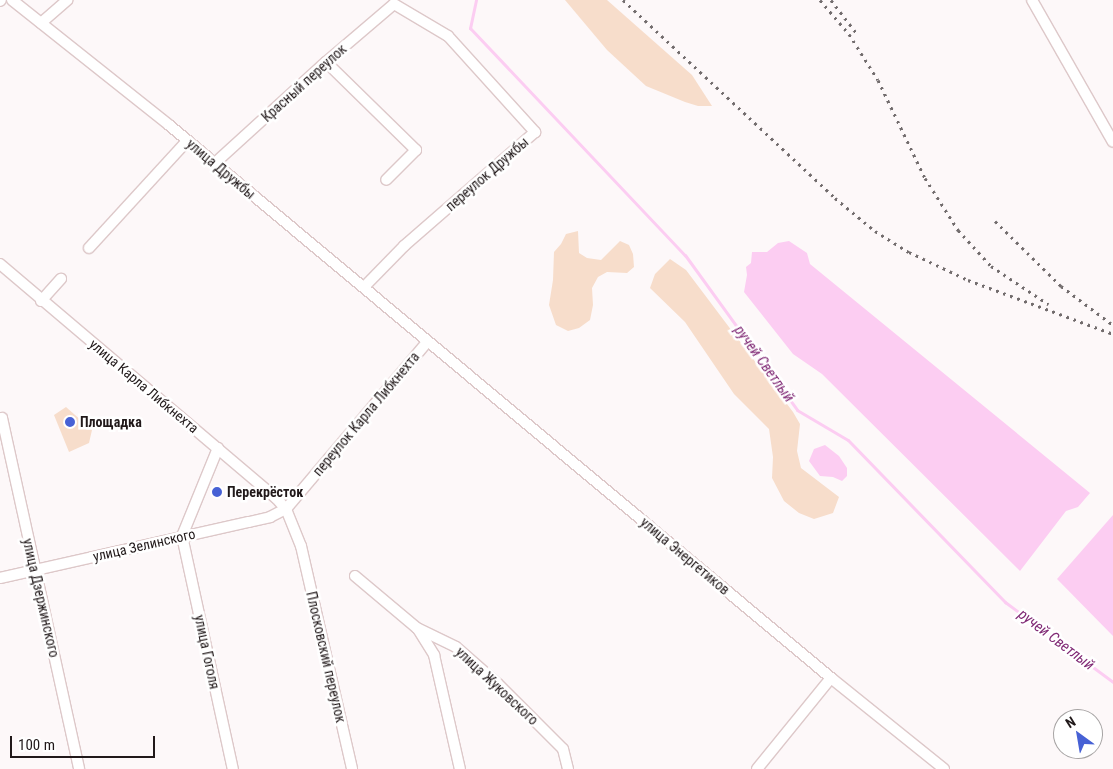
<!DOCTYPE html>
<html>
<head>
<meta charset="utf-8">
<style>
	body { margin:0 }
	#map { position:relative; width:1113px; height:769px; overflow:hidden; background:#fdf8f9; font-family:"Roboto Condensed",sans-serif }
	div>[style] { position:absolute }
	.green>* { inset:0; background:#f7ddcb }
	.water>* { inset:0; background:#fccdf2 }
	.stream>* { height:3px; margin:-1.5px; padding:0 1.5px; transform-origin:1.5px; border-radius:1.5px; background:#fccdf2 }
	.roads { filter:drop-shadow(1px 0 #ddc8c9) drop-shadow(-1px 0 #ddc8c9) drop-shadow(0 1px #ddc8c9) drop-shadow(0 -1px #ddc8c9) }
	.minor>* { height:10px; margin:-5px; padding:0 5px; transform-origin:5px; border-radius:5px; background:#fff }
	.rail>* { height:3px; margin-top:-1.5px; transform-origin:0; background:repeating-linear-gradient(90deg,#726c6d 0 2.5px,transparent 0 7.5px) }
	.dots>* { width:14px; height:14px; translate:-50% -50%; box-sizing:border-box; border:2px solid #fff; border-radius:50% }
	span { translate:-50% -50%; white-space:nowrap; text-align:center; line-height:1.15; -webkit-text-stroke:5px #fff; paint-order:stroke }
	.street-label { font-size:14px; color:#21191a }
	.poi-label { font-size:14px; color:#21191a; font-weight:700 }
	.left { translate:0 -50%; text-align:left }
	.water-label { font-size:15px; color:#812b76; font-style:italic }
	.north { position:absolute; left:1053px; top:709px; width:50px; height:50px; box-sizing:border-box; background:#fff; border:1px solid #a6a3a3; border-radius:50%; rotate:328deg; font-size:14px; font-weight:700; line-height:20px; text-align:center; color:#21191a }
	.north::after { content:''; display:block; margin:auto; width:18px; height:22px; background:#4761d5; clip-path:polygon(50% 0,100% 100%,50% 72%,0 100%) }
	.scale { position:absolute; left:10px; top:736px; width:145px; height:22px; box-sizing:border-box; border:2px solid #21191a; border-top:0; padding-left:6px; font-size:15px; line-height:18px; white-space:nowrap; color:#21191a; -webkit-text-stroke:4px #fff; paint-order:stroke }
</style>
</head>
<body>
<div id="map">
	<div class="green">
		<i style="clip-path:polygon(565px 0,607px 0,692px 75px,712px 106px,698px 106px,685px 102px,646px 86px,607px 50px)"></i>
		<i style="clip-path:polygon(578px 231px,579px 253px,587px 258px,601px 260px,620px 241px,629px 245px,633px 254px,634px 267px,627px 273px,607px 272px,598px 277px,592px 288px,593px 305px,590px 320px,579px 328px,568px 331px,556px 325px,549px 305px,553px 280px,554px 252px,561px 244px,566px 234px)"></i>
		<i style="clip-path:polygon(670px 259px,686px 270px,793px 412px,800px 424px,797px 451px,801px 468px,839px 497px,833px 513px,814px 519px,799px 513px,784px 501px,772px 478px,773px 457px,769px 429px,734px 394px,685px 322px,650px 288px,655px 274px)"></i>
		<i style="clip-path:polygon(66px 407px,92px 430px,89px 443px,69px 452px,54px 415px)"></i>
	</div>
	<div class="water">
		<i style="clip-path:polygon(789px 241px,807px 253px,810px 264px,1090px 493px,1078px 507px,1066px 511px,1020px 571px,822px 374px,793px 354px,744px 292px,747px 275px,746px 267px,751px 263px,752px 252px,767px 252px,778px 243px)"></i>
		<i style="clip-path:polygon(825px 445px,839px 456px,847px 468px,847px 476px,842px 481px,833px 477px,820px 476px,809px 461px,814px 449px)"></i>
		<i style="clip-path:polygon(1113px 515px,1113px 636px,1057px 579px)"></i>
	</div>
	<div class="stream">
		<i style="left:476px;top:0;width:29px;rotate:102deg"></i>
		<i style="left:470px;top:28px;width:313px;rotate:46.6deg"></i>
		<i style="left:685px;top:255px;width:191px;rotate:54.1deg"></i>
		<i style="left:797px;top:410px;width:59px;rotate:30.5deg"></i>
		<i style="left:848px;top:440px;width:226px;rotate:45.9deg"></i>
		<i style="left:1005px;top:602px;width:134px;rotate:36.5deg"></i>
	</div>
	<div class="roads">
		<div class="minor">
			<i style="left:12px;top:0;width:201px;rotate:38.5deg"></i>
			<i style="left:169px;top:125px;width:863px;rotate:39.87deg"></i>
			<i style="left:831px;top:678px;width:145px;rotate:38.8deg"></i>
			<i style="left:1032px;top:0;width:163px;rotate:60.3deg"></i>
			<i style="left:0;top:1px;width:1px;rotate:-45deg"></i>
			<i style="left:41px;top:23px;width:35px;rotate:-41deg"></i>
			<i style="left:326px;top:62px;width:126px;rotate:44.4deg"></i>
			<i style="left:416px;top:150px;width:42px;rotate:135deg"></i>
			<i style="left:215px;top:163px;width:150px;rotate:-42.3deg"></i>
			<i style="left:326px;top:62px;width:89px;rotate:-40.5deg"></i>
			<i style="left:394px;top:4px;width:63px;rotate:30.7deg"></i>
			<i style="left:448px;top:36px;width:130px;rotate:47.8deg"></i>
			<i style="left:535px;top:132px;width:174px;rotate:139deg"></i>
			<i style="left:404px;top:246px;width:57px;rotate:134.3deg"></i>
			<i style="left:89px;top:248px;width:145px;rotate:-47.5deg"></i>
			<i style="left:0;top:264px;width:362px;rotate:40.3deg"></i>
			<i style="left:276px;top:498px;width:15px;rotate:48deg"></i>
			<i style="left:286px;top:509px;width:40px;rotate:68deg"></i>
			<i style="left:301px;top:546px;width:229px;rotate:77.1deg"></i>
			<i style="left:41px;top:301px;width:30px;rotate:-48deg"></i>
			<i style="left:0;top:419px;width:2px;rotate:-27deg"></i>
			<i style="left:2px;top:418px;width:359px;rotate:77.6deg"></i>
			<i style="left:218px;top:448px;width:95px;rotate:112.2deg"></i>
			<i style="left:182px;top:536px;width:239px;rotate:77.7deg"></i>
			<i style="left:355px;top:576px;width:81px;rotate:40deg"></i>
			<i style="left:417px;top:628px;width:43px;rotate:26deg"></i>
			<i style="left:456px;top:647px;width:55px;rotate:41.3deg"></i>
			<i style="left:497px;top:683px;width:93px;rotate:45deg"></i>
			<i style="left:563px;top:749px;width:21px;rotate:76deg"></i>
			<i style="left:0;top:578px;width:255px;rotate:-12.7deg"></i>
			<i style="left:249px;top:522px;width:22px;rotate:-13deg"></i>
			<i style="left:270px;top:517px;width:18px;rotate:-27deg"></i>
			<i style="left:286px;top:509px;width:219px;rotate:-49.8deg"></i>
			<i style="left:418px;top:629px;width:31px;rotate:58deg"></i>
			<i style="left:434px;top:655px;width:117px;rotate:77.2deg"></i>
			<i style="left:757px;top:769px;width:117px;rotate:-50.9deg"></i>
		</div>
	</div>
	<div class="rail">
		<i style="left:623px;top:0;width:290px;rotate:43deg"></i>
		<i style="left:835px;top:198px;width:52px;rotate:39.5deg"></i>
		<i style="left:875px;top:231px;width:40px;rotate:32deg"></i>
		<i style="left:909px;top:252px;width:65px;rotate:25.4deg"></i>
		<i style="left:968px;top:280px;width:155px;rotate:20.4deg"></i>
		<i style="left:820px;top:0;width:45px;rotate:49.5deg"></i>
		<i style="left:849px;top:34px;width:54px;rotate:57.8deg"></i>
		<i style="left:878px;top:80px;width:109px;rotate:64.4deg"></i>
		<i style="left:925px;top:178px;width:62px;rotate:57.6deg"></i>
		<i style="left:958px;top:230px;width:49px;rotate:47.5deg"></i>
		<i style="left:991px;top:266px;width:69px;rotate:33.7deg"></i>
		<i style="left:831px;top:0;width:44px;rotate:52.4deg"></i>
		<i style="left:995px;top:221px;width:93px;rotate:44.6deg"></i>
		<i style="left:1061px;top:286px;width:65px;rotate:36.9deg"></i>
	</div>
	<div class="dots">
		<i style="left:70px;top:422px;background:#4761d5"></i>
		<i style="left:217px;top:492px;background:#4761d5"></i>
	</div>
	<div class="street-label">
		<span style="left:304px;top:83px;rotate:-42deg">Красный переулок</span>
		<span style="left:221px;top:169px;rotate:40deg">улица Дружбы</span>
		<span style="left:487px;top:174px;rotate:-41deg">переулок Дружбы</span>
		<span style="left:144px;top:386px;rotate:40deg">улица Карла Либкнехта</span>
		<span style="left:366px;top:414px;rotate:-50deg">переулок Карла Либкнехта</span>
		<span style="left:144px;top:545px;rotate:-13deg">улица Зелинского</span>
		<span style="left:685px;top:556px;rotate:40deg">улица Энергетиков</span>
		<span style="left:41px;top:598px;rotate:77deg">улица Дзержинского</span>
		<span style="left:207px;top:652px;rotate:78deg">улица Гоголя</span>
		<span style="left:326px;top:657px;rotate:77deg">Плосковский переулок</span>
		<span style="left:497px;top:686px;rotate:43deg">улица Жуковского</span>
	</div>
	<div class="poi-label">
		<span class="left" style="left:80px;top:422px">Площадка</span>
		<span class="left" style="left:227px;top:492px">Перекрёсток</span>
	</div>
	<div class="water-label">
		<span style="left:764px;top:364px;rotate:54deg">ручей Светлый</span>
		<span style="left:1056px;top:640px;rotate:37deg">ручей Светлый</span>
	</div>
	<div class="north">N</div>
	<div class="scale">100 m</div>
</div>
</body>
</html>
